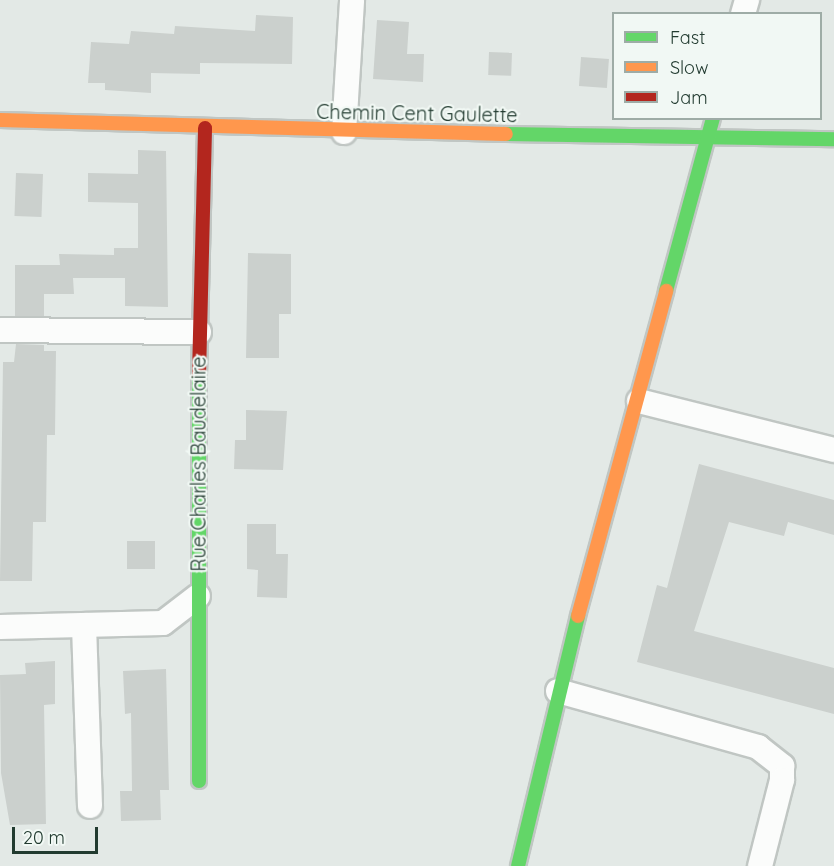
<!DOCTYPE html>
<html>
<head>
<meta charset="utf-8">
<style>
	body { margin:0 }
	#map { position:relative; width:834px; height:866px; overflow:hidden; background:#e3e9e6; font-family:Quicksand,sans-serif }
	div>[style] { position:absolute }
	.building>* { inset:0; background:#cbd0cd; transform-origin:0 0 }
	.roads { filter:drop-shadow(2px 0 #c0c6c3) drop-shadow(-2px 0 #c0c6c3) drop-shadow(0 2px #c0c6c3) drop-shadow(0 -2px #c0c6c3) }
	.street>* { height:24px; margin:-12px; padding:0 12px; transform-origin:12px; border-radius:12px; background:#fbfcfb }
	.fast>* { height:14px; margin:-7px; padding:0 7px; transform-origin:7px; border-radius:7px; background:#63d668 }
	.slow>* { height:14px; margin:-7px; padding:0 7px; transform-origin:7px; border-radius:7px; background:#ff974d }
	.jam>* { height:14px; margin:-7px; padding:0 7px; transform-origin:7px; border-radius:7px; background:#b3261e }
	span { translate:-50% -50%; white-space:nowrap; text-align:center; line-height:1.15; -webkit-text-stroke:4.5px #f1f8f4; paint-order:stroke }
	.street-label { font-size:20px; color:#223b30 }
	.legend { position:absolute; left:612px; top:12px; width:210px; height:108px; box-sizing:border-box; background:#f1f8f4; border:2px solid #9eaca6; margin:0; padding:8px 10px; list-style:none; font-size:18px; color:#223b30 }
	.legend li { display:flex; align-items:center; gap:12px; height:30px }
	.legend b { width:30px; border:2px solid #9eaca6 }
	.scale { position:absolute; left:12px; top:827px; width:86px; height:27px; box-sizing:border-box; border:3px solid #223b30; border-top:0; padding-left:8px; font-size:18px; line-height:21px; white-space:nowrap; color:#223b30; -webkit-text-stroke:4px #f1f8f4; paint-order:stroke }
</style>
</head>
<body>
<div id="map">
	<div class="building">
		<i style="clip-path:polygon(256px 15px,293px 17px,292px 64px,200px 63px,200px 74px,151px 73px,151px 93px,105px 90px,105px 83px,88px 83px,91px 42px,129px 44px,131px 31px,174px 34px,175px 26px,255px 31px)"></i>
		<i style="clip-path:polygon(377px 20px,409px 22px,407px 54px,424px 54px,423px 82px,373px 79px)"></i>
		<i style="left:489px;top:52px;width:23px;height:23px;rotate:2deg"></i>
		<i style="left:581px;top:57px;width:28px;height:29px;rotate:4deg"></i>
		<i style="clip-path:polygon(138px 150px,166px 151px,168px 307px,125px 306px,125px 278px,73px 278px,74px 294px,44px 294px,44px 316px,15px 316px,15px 265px,60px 265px,59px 254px,114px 255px,114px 248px,138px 248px,138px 203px,88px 202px,88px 173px,138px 174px)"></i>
		<i style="left:16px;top:173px;width:27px;height:43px;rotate:2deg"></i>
		<i style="clip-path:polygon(248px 253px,291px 254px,291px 314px,279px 314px,279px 358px,246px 358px)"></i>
		<i style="clip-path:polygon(16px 344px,44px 345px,44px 351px,56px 351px,55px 435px,47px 435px,46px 522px,33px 522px,32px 581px,0 581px,3px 362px,14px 362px)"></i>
		<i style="clip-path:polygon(246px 410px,287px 411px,283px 470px,234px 469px,235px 440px,246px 440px)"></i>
		<i style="clip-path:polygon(699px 464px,834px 500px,834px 535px,788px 522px,784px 536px,729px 522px,694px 631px,834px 668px,834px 714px,637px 662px,657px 585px,667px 588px)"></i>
		<i style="clip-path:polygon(247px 524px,276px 524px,276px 554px,288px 554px,287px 598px,257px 597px,258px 570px,247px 569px)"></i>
		<i style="left:127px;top:541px;width:28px;height:28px"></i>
		<i style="clip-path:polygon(55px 661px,55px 704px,44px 705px,46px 824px,10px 825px,1px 773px,0 675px,26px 674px,25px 663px)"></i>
		<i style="clip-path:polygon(166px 669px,169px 790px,160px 790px,161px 820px,121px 821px,120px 791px,132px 791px,131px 713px,125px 714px,123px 671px)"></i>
	</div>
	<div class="roads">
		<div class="street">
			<i style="left:743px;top:14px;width:15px;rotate:-74deg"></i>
			<i style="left:344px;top:132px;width:132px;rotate:-86.5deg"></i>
			<i style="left:0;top:330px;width:199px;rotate:0.6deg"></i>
			<i style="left:639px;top:401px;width:201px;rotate:14.1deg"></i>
			<i style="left:84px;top:625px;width:181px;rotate:88.1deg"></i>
			<i style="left:0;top:627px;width:163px;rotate:-1.4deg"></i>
			<i style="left:163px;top:623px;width:44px;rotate:-37.6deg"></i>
			<i style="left:558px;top:691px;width:208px;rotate:15.6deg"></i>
			<i style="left:758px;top:747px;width:31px;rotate:38deg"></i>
			<i style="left:782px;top:766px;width:14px;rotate:90deg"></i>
			<i style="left:782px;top:780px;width:89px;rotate:104.3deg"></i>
		</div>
		<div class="fast">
			<i style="left:506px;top:134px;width:328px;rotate:0.9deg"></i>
			<i style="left:666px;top:291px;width:179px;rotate:-74.8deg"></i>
			<i style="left:199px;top:375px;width:406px;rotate:90deg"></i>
			<i style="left:518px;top:866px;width:257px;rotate:-76.5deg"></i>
		</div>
		<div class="slow">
			<i style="left:0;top:120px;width:506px;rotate:1.58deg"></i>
			<i style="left:578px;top:616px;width:337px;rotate:-74.8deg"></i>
		</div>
		<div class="jam">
			<i style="left:199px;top:375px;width:247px;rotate:-88.6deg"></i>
		</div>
	</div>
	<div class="street-label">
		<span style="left:417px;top:113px;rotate:1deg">Chemin Cent Gaulette</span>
		<span style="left:198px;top:464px;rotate:-90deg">Rue Charles Baudelaire</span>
	</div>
	<ul class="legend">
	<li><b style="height:8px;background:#63d668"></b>Fast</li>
	<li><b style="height:8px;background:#ff974d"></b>Slow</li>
	<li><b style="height:8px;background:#b3261e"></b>Jam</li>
	</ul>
	<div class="scale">20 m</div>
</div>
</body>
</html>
